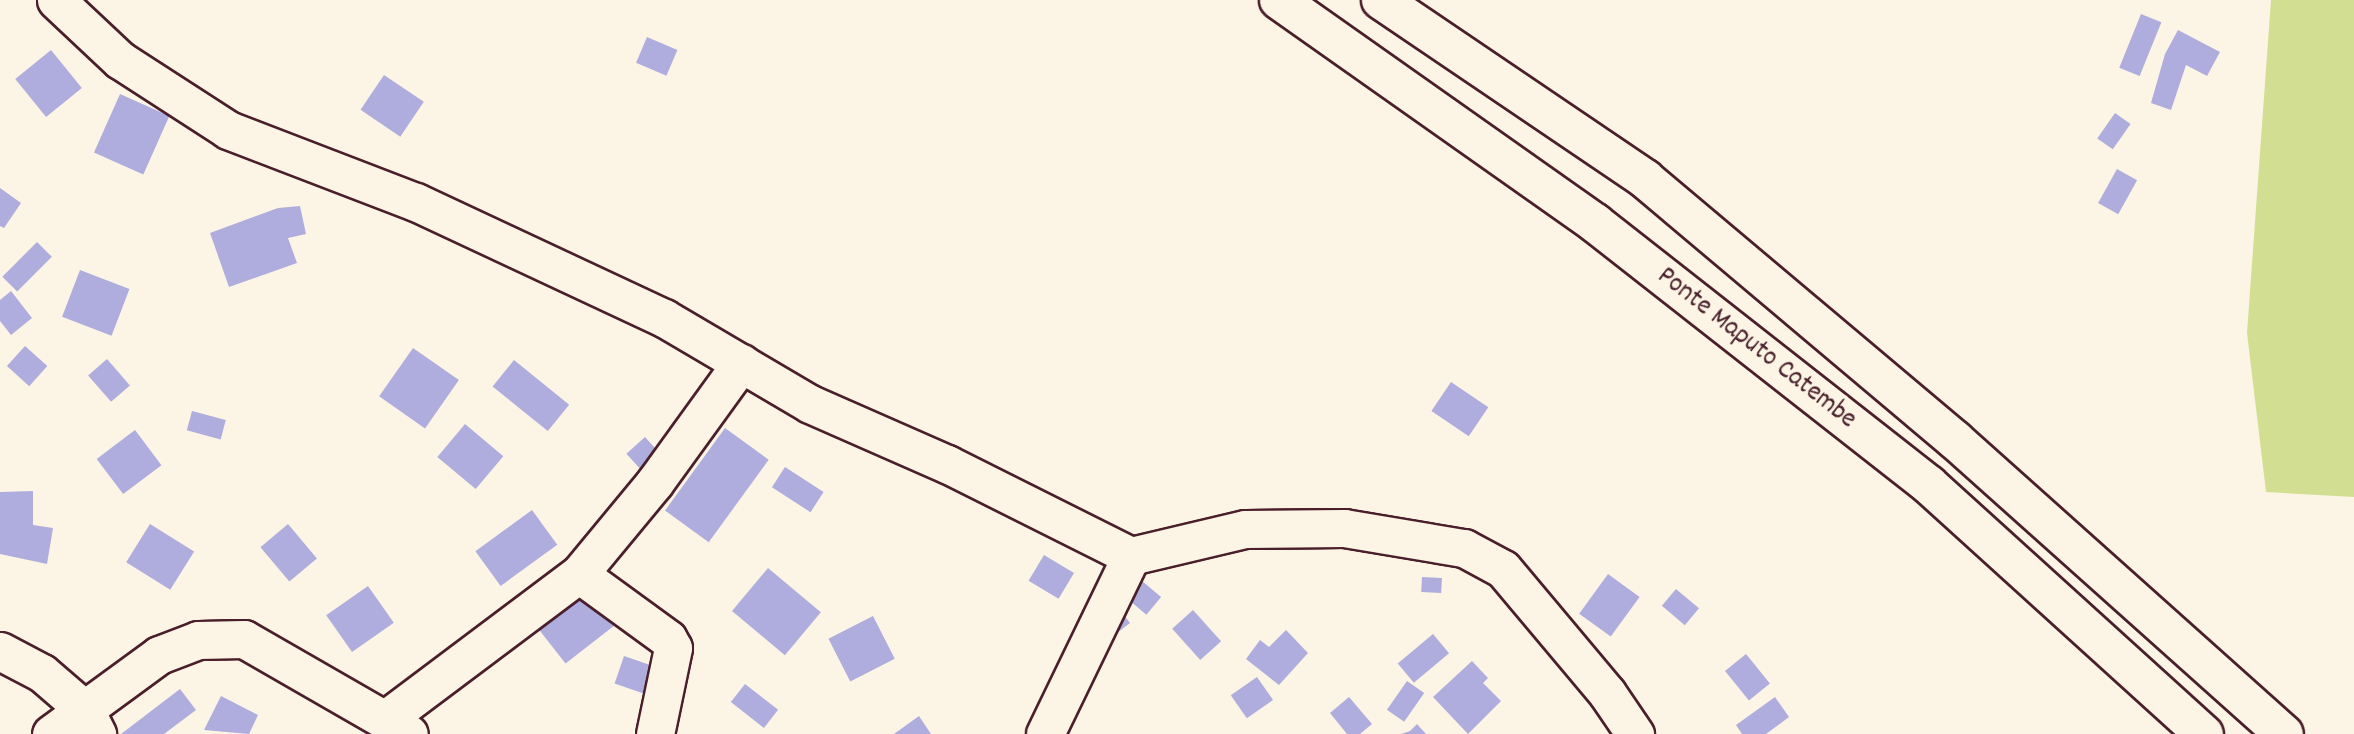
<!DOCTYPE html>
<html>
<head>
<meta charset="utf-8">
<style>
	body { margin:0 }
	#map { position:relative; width:2354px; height:734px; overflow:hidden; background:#fcf5e5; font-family:Dekko,sans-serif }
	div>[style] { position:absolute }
	.green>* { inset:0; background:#d2df92 }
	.building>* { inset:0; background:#aeadde; transform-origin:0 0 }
	.roads { filter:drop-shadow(2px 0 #4a1f2b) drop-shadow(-2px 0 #4a1f2b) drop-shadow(0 2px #4a1f2b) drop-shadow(0 -2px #4a1f2b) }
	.minor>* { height:37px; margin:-18.5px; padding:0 18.5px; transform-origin:18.5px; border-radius:18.5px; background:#fcf5e5 }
	.trunk>* { height:38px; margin:-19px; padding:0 19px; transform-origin:19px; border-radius:19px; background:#fcf5e5 }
	span { translate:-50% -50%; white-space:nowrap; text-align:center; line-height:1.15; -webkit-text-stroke:7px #fcf5e5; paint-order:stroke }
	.street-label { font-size:28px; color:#4a1f2b }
</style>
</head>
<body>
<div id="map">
	<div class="green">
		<i style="clip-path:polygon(2271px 0,2354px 0,2354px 497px,2266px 492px,2247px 333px)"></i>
	</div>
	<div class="building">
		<i style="left:2141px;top:14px;width:22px;height:58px;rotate:22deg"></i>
		<i style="clip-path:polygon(2178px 30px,2220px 52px,2207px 76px,2186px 65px,2171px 110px,2151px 103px,2165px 54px)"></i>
		<i style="left:647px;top:37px;width:33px;height:28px;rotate:23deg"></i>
		<i style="left:51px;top:50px;width:49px;height:46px;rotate:51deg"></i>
		<i style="left:384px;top:75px;width:48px;height:42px;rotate:34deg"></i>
		<i style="left:120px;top:94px;width:54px;height:64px;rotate:24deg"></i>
		<i style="left:2115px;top:113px;width:19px;height:31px;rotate:35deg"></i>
		<i style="left:2117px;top:169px;width:23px;height:39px;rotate:29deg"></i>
		<i style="clip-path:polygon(0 188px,21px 203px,4px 228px,0 226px)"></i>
		<i style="clip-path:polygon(300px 206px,306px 234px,288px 238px,297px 263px,229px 287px,210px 233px,278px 208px)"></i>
		<i style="left:37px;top:242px;width:21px;height:49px;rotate:45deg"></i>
		<i style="left:80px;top:270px;width:53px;height:50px;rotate:21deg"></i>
		<i style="clip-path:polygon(11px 291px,32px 318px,11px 335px,0 321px,0 300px)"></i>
		<i style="left:25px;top:346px;width:30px;height:27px;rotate:42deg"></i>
		<i style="left:413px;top:348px;width:56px;height:59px;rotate:35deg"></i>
		<i style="left:107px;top:359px;width:35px;height:25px;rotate:49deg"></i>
		<i style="left:514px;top:360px;width:71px;height:34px;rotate:39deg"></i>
		<i style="left:1451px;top:382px;width:45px;height:35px;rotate:34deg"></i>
		<i style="left:192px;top:411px;width:35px;height:20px;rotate:15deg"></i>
		<i style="left:465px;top:424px;width:50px;height:43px;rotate:40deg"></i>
		<i style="left:725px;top:428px;width:54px;height:102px;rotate:36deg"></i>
		<i style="left:135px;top:430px;width:44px;height:48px;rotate:53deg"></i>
		<i style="left:645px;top:437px;width:24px;height:25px;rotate:48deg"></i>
		<i style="left:785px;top:467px;width:46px;height:24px;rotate:33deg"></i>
		<i style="clip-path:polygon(33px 491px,33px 525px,53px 528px,47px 564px,0 554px,0 492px)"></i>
		<i style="left:532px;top:510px;width:43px;height:70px;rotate:54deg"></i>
		<i style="left:150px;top:524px;width:52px;height:45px;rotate:32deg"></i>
		<i style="left:288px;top:524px;width:45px;height:36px;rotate:50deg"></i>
		<i style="left:1044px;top:555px;width:35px;height:30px;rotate:31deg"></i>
		<i style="left:768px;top:568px;width:69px;height:56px;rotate:40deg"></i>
		<i style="left:1608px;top:574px;width:39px;height:49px;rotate:36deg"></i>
		<i style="left:1422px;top:577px;width:20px;height:15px;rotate:3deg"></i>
		<i style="left:1142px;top:581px;width:25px;height:23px;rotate:40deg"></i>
		<i style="left:368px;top:586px;width:45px;height:51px;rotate:55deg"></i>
		<i style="left:595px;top:586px;width:43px;height:71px;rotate:52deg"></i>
		<i style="left:1676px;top:589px;width:30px;height:22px;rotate:40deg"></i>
		<i style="left:1118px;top:607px;width:20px;height:14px;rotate:53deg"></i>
		<i style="left:1193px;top:610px;width:42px;height:28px;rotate:48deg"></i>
		<i style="left:873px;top:616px;width:48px;height:50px;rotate:63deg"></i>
		<i style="clip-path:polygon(1286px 630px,1308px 653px,1279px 685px,1246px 659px,1260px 640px,1269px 647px)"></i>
		<i style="left:1433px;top:634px;width:25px;height:46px;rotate:50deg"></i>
		<i style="left:1746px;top:654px;width:38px;height:27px;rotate:51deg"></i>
		<i style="left:624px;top:656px;width:36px;height:29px;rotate:19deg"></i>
		<i style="clip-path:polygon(1472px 661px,1488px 678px,1483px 683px,1501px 701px,1468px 734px,1433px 697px)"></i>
		<i style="left:1257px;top:677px;width:28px;height:32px;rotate:55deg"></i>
		<i style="left:1407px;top:681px;width:21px;height:35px;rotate:35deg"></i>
		<i style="left:745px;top:684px;width:42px;height:23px;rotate:38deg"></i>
		<i style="clip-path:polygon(180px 689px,196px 710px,164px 734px,121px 734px)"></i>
		<i style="clip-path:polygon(221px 696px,258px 715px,249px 734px,204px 730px)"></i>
		<i style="clip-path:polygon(1349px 697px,1372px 724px,1360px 734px,1347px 734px,1330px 713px)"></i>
		<i style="clip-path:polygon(1775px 697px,1789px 717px,1766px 734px,1742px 734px,1736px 725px)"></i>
		<i style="clip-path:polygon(919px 716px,931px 734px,894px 734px)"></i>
		<i style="clip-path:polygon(1417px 724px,1426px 734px,1401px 734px,1410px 731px)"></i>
	</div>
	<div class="roads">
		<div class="minor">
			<i style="left:56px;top:0;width:88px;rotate:43.2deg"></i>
			<i style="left:120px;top:60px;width:129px;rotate:32.9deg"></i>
			<i style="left:228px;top:130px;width:201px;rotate:21deg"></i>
			<i style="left:416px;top:202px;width:274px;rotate:25.1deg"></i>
			<i style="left:664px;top:318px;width:169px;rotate:30.5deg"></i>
			<i style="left:810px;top:404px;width:150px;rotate:23.7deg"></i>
			<i style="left:947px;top:464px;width:206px;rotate:26.6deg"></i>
			<i style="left:1131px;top:556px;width:117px;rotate:-13.3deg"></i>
			<i style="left:1245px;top:529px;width:99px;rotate:-0.6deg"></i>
			<i style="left:1344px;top:528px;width:122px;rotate:9.5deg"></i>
			<i style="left:1464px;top:548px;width:44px;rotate:28.3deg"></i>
			<i style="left:1503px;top:569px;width:162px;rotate:50deg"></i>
			<i style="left:1607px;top:693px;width:50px;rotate:55.7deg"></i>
			<i style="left:579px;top:574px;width:110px;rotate:36.1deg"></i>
			<i style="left:668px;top:639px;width:10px;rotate:61deg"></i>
			<i style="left:673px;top:648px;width:88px;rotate:101.8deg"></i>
			<i style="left:0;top:651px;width:47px;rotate:27.6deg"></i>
			<i style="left:42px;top:673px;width:57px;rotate:40.7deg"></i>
			<i style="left:85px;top:710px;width:27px;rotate:63deg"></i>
			<i style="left:387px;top:718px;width:240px;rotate:-36.9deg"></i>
			<i style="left:579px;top:574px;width:119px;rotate:-50.4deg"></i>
			<i style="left:655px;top:482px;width:147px;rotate:-54.1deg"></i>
			<i style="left:51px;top:734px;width:134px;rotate:-36.2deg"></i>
			<i style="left:159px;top:655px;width:42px;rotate:-21deg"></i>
			<i style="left:198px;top:640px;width:46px;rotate:-1.2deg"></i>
			<i style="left:244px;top:639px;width:190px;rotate:29.9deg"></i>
			<i style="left:1045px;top:734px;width:198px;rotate:-64.2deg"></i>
		</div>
		<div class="trunk">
			<i style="left:1279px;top:0;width:387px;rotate:35.2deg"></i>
			<i style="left:1595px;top:223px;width:424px;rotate:38.1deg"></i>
			<i style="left:1929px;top:485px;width:371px;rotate:42.2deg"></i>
			<i style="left:1381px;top:0;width:319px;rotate:34.1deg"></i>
			<i style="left:1645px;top:179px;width:405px;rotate:40.1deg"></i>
			<i style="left:1955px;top:440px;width:441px;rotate:41.8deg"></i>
		</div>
	</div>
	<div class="street-label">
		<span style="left:1756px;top:349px;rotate:38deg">Ponte Maputo Catembe</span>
	</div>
</div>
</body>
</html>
